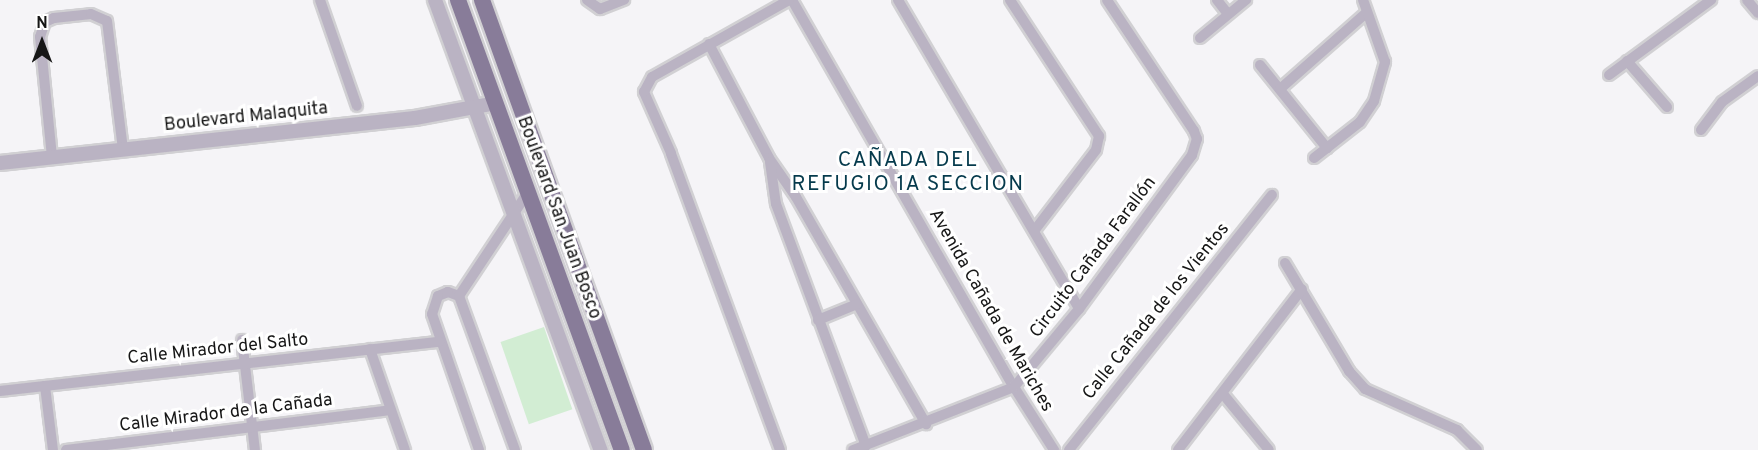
<!DOCTYPE html>
<html>
<head>
<meta charset="utf-8">
<style>
	body { margin:0 }
	#map { position:relative; width:1758px; height:450px; overflow:hidden; background:#f5f4f7; font-family:Overpass,sans-serif }
	div>[style] { position:absolute }
	.green>* { inset:0; background:#d2edd3; transform-origin:0 0 }
	.roads { filter:drop-shadow(2px 0 #d1d0d3) drop-shadow(-2px 0 #d1d0d3) drop-shadow(0 2px #d1d0d3) drop-shadow(0 -2px #d1d0d3) }
	.minor>* { height:10px; margin:-5px; padding:0 5px; transform-origin:5px; border-radius:5px; background:#bab3c3 }
	.tertiary>* { height:14px; margin:-7px; padding:0 7px; transform-origin:7px; border-radius:7px; background:#bab3c3 }
	.primary>* { height:16px; margin:-8px; padding:0 8px; transform-origin:8px; border-radius:8px; background:#887c99 }
	span { translate:-50% -50%; white-space:nowrap; text-align:center; line-height:1.15; -webkit-text-stroke:6px #fff; paint-order:stroke }
	.street-label { font-size:18px; color:#161616 }
	.quarter-label { font-size:21px; color:#053a4c; letter-spacing:1.5px }
	.north { position:absolute; left:12px; top:12px; width:60px; height:60px; -webkit-text-stroke:4px #fff; paint-order:stroke; rotate:0deg; font-size:16px; font-weight:700; line-height:24px; text-align:center; color:#161616 }
	.north::after { content:''; display:block; margin:auto; width:21px; height:27px; background:#161616; clip-path:polygon(50% 0,100% 100%,50% 72%,0 100%) }
</style>
</head>
<body>
<div id="map">
	<div class="green">
		<i style="left:544px;top:327px;width:87px;height:46px;rotate:71deg"></i>
	</div>
	<div class="roads">
		<div class="minor">
			<i style="left:320px;top:0;width:112px;rotate:70.8deg"></i>
			<i style="left:587px;top:0;width:16px;rotate:35deg"></i>
			<i style="left:600px;top:9px;width:26px;rotate:-21deg"></i>
			<i style="left:792px;top:0;width:446px;rotate:60.2deg"></i>
			<i style="left:1014px;top:387px;width:75px;rotate:57.6deg"></i>
			<i style="left:898px;top:0;width:358px;rotate:59.6deg"></i>
			<i style="left:1010px;top:0;width:163px;rotate:56.8deg"></i>
			<i style="left:1099px;top:136px;width:14px;rotate:102deg"></i>
			<i style="left:1096px;top:150px;width:102px;rotate:127.4deg"></i>
			<i style="left:1217px;top:0;width:18px;rotate:52deg"></i>
			<i style="left:1747px;top:0;width:17px;rotate:50deg"></i>
			<i style="left:1200px;top:38px;width:60px;rotate:-39.6deg"></i>
			<i style="left:709px;top:44px;width:129px;rotate:62.2deg"></i>
			<i style="left:769px;top:158px;width:47px;rotate:55.3deg"></i>
			<i style="left:796px;top:197px;width:262px;rotate:60.2deg"></i>
			<i style="left:1627px;top:61px;width:61px;rotate:49deg"></i>
			<i style="left:1260px;top:65px;width:107px;rotate:51.1deg"></i>
			<i style="left:1609px;top:75px;width:127px;rotate:-36.3deg"></i>
			<i style="left:1280px;top:89px;width:116px;rotate:-41.5deg"></i>
			<i style="left:1701px;top:130px;width:35px;rotate:-53deg"></i>
			<i style="left:1722px;top:102px;width:44px;rotate:-35.8deg"></i>
			<i style="left:52px;top:157px;width:121px;rotate:-95.7deg"></i>
			<i style="left:40px;top:37px;width:16px;rotate:-72deg"></i>
			<i style="left:45px;top:22px;width:10px;rotate:-24deg"></i>
			<i style="left:54px;top:18px;width:37px;rotate:-6deg"></i>
			<i style="left:91px;top:14px;width:17px;rotate:24deg"></i>
			<i style="left:107px;top:21px;width:130px;rotate:82.9deg"></i>
			<i style="left:1314px;top:158px;width:58px;rotate:-38deg"></i>
			<i style="left:1360px;top:122px;width:25px;rotate:-56deg"></i>
			<i style="left:1374px;top:101px;width:41px;rotate:-74.2deg"></i>
			<i style="left:1385px;top:62px;width:66px;rotate:-109.5deg"></i>
			<i style="left:770px;top:162px;width:42px;rotate:81.9deg"></i>
			<i style="left:776px;top:204px;width:258px;rotate:69.6deg"></i>
			<i style="left:1285px;top:263px;width:126px;rotate:59.3deg"></i>
			<i style="left:1349px;top:371px;width:24px;rotate:48deg"></i>
			<i style="left:1365px;top:389px;width:101px;rotate:24deg"></i>
			<i style="left:1457px;top:430px;width:28px;rotate:45deg"></i>
			<i style="left:459px;top:296px;width:12px;rotate:-160deg"></i>
			<i style="left:448px;top:292px;width:11px;rotate:158deg"></i>
			<i style="left:438px;top:296px;width:19px;rotate:108deg"></i>
			<i style="left:432px;top:314px;width:144px;rotate:70.9deg"></i>
			<i style="left:459px;top:296px;width:164px;rotate:70deg"></i>
			<i style="left:459px;top:296px;width:125px;rotate:-56.4deg"></i>
			<i style="left:818px;top:320px;width:42px;rotate:-22.3deg"></i>
			<i style="left:242px;top:340px;width:111px;rotate:83.3deg"></i>
			<i style="left:370px;top:349px;width:107px;rotate:70.9deg"></i>
			<i style="left:45px;top:386px;width:64px;rotate:82.9deg"></i>
			<i style="left:0;top:391px;width:442px;rotate:-6.4deg"></i>
			<i style="left:1223px;top:394px;width:72px;rotate:50.6deg"></i>
			<i style="left:66px;top:450px;width:327px;rotate:-7deg"></i>
			<i style="left:780px;top:450px;width:316px;rotate:-110.2deg"></i>
			<i style="left:671px;top:153px;width:67px;rotate:-113.9deg"></i>
			<i style="left:644px;top:92px;width:17px;rotate:-62deg"></i>
			<i style="left:652px;top:77px;width:157px;rotate:-29.3deg"></i>
			<i style="left:853px;top:450px;width:173px;rotate:-21.4deg"></i>
			<i style="left:1014px;top:387px;width:102px;rotate:-50.2deg"></i>
			<i style="left:1079px;top:309px;width:191px;rotate:-53.7deg"></i>
			<i style="left:1192px;top:155px;width:17px;rotate:-73deg"></i>
			<i style="left:1197px;top:139px;width:9px;rotate:-111deg"></i>
			<i style="left:1194px;top:131px;width:157px;rotate:-123.6deg"></i>
			<i style="left:1069px;top:450px;width:326px;rotate:-51.5deg"></i>
			<i style="left:1178px;top:450px;width:203px;rotate:-52.4deg"></i>
		</div>
		<div class="tertiary">
			<i style="left:435px;top:0;width:480px;rotate:69.8deg"></i>
			<i style="left:0;top:163px;width:417px;rotate:-6.2deg"></i>
			<i style="left:415px;top:118px;width:82px;rotate:-10.5deg"></i>
		</div>
		<div class="primary">
			<i style="left:458px;top:0;width:479px;rotate:70deg"></i>
			<i style="left:482px;top:0;width:478px;rotate:70.2deg"></i>
		</div>
	</div>
	<div class="street-label">
		<span style="left:246px;top:118px;rotate:-6deg">Boulevard Malaquita</span>
		<span style="left:558px;top:218px;rotate:70deg">Boulevard San Juan Bosco</span>
		<span style="left:1094px;top:258px;rotate:-53deg">Circuito Cañada Farallón</span>
		<span style="left:990px;top:311px;rotate:60deg">Avenida Cañada de Mariches</span>
		<span style="left:1157px;top:312px;rotate:-51deg">Calle Cañada de los Vientos</span>
		<span style="left:218px;top:350px;rotate:-6deg">Calle Mirador del Salto</span>
		<span style="left:226px;top:414px;rotate:-7deg">Calle Mirador de la Cañada</span>
	</div>
	<div class="quarter-label">
		<span style="left:908px;top:173px">CAÑADA DEL<br>REFUGIO 1A SECCION</span>
	</div>
	<div class="north">N</div>
</div>
</body>
</html>
